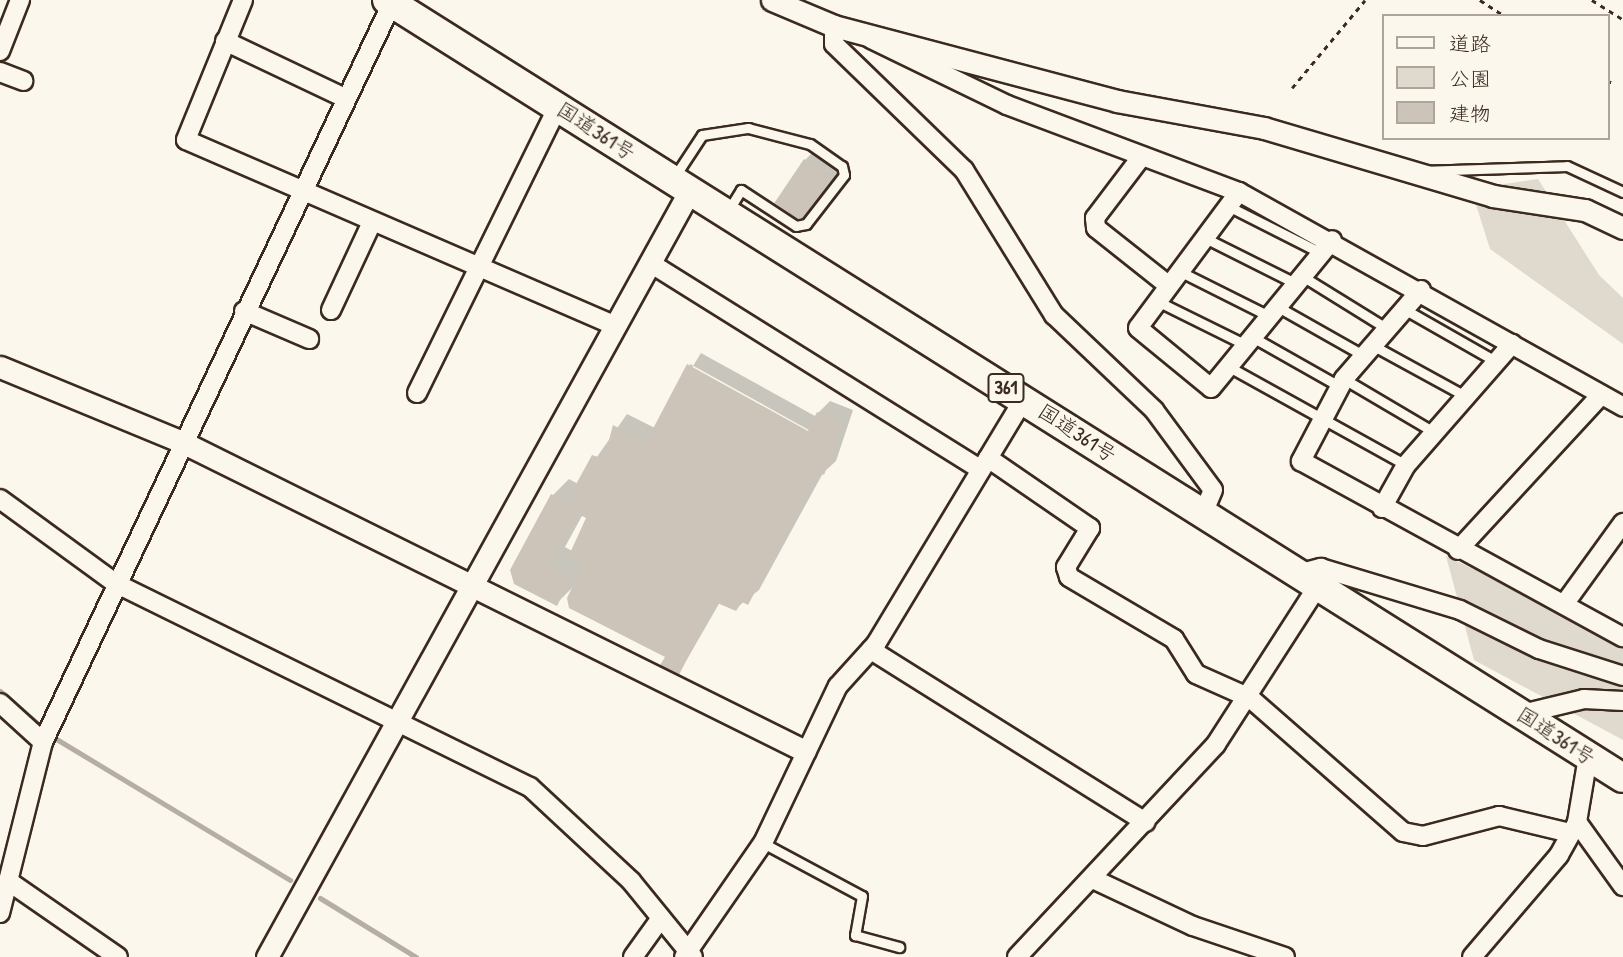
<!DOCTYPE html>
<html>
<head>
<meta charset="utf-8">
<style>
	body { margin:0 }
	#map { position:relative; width:1623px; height:957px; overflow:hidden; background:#fbf7ec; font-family:"Patrick Hand","Klee One",sans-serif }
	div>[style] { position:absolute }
	.green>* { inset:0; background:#dfd9ce }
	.shadow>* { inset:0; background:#0003 }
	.stream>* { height:5px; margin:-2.5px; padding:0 2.5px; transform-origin:2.5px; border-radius:2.5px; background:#b6aea2 }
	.building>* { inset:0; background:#ccc4b9; transform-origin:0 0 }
	.path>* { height:2.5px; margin-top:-1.25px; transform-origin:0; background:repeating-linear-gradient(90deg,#3b2a1e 0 5px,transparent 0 10px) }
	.roads { filter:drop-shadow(2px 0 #3b2a1e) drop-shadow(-2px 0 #3b2a1e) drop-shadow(0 2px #3b2a1e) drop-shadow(0 -2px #3b2a1e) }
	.service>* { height:9px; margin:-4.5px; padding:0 4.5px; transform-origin:4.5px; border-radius:4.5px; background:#fbf7ec }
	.minor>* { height:18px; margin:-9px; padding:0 9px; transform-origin:9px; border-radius:9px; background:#fbf7ec }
	.tertiary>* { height:21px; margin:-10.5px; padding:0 10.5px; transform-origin:10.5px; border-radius:10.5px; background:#fbf7ec }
	.trunk>* { height:28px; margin:-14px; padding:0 14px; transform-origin:14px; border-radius:14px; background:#fbf7ec }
	span { translate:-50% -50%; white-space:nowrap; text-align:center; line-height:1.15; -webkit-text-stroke:6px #fbf7ec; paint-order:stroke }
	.shield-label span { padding:2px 5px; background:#fbf7ec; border:2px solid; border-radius:5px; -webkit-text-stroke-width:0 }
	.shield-label { font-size:19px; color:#3b2a1e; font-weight:700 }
	.street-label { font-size:21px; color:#3b2a1e }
	.legend { position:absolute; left:1382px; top:14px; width:228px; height:126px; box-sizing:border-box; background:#fbf7ec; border:2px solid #aea59a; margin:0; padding:9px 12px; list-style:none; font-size:21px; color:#3b2a1e }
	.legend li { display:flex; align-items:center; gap:14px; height:35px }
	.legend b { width:35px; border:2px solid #aea59a }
</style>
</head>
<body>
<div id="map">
	<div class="green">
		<i style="clip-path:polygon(1538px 179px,1599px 275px,1623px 298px,1623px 344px,1490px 249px,1471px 189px)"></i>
		<i style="clip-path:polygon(1446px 556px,1623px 641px,1623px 740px,1474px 660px)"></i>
	</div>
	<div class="shadow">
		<i style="clip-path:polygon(817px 148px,844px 166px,801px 219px,805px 160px)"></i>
		<i style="clip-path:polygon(evenodd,701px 353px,815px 416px,830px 401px,853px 410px,836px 461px,823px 473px,759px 590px,735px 609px,720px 602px,678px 675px,667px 656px,573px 587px,556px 604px,515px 583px,553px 495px,569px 479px,578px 484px,627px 414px,655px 428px,701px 353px,690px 364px,816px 434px,815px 437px,690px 368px,690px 364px,701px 353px,583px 514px,588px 517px,572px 551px,565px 547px,583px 514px)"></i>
	</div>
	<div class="stream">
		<i style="left:0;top:691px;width:70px;rotate:41deg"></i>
		<i style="left:53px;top:737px;width:277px;rotate:31.1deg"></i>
		<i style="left:320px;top:898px;width:113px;rotate:31.6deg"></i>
	</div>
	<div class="building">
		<i style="left:804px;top:159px;width:36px;height:53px;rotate:34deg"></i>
		<i style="clip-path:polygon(687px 364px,808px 431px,817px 412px,842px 422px,824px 475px,819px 472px,748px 605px,742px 602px,736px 611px,715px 602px,678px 677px,659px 667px,665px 657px,569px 608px,567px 598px,582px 567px,570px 553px,586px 518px,575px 512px,579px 503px,568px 499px,592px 455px,604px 459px,613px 425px,646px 442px)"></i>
		<i style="clip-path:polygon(551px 494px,575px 506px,577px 515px,550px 564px,572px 576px,557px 606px,514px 584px,510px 570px)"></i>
	</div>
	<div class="path">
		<i style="left:1480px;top:0;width:30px;rotate:33deg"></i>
		<i style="left:1592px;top:0;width:36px;rotate:32deg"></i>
		<i style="left:1607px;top:80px;width:8px;rotate:30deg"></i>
		<i style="left:1292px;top:88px;width:114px;rotate:-50.3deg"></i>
	</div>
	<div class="roads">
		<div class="service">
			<i style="left:1420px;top:171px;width:147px;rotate:-1.9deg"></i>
			<i style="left:1567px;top:166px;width:62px;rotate:24.9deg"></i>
			<i style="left:675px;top:176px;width:49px;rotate:-56.6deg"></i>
			<i style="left:702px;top:135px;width:47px;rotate:-8.7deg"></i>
			<i style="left:748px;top:128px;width:64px;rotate:14.5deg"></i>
			<i style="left:810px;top:144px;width:39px;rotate:35deg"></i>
			<i style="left:842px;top:166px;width:9px;rotate:77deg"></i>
			<i style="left:844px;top:175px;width:62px;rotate:127.8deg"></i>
			<i style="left:806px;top:224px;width:10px;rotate:169deg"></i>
			<i style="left:796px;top:226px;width:66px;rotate:-146.8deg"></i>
			<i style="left:741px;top:190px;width:26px;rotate:122deg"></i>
			<i style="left:1228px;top:206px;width:104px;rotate:26.8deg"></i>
			<i style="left:1205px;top:238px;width:103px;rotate:26.6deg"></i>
			<i style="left:1179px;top:271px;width:103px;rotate:26.6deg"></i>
			<i style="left:1302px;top:276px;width:99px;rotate:31.8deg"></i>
			<i style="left:1157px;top:301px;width:99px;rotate:26.3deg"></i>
			<i style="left:1278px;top:307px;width:98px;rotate:29.5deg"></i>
			<i style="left:1404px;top:309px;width:105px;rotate:29.7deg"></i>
			<i style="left:1254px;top:338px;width:98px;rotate:29.5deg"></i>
			<i style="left:1372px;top:345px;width:106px;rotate:28.7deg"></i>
			<i style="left:1231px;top:368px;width:200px;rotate:29deg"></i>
			<i style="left:1344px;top:379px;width:104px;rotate:30.5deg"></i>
			<i style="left:763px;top:843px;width:112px;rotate:28.2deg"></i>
			<i style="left:862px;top:896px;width:40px;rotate:100deg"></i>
			<i style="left:855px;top:935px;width:46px;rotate:15.3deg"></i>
		</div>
		<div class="minor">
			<i style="left:243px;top:0;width:151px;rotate:112.2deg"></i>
			<i style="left:186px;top:140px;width:468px;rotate:23.4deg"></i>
			<i style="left:834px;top:26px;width:18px;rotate:90deg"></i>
			<i style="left:834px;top:44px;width:181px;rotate:44.1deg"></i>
			<i style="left:964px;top:170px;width:171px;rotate:58.2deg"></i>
			<i style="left:1054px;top:315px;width:138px;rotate:43.5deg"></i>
			<i style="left:1154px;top:410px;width:99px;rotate:53.6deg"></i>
			<i style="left:1213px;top:490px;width:25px;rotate:113deg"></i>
			<i style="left:871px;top:39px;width:151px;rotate:25.9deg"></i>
			<i style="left:1007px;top:105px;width:248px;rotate:20.6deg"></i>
			<i style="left:1239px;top:192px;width:440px;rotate:29.2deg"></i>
			<i style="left:225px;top:41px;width:133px;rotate:25.4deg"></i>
			<i style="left:0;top:51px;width:55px;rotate:-68.6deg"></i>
			<i style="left:0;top:72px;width:25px;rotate:21deg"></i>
			<i style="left:1142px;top:156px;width:78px;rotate:127.2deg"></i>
			<i style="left:1095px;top:218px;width:10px;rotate:84deg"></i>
			<i style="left:1096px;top:228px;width:92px;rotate:38.4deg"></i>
			<i style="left:1239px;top:192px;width:169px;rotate:126.6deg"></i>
			<i style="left:1138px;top:328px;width:94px;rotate:39.4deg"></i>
			<i style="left:1211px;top:388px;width:191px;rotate:-50.7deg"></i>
			<i style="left:650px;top:263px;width:390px;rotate:32deg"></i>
			<i style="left:1421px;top:290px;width:118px;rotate:130.9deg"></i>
			<i style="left:1344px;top:379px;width:93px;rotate:117.7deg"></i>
			<i style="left:1301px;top:461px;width:367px;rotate:28.7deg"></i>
			<i style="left:331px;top:310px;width:97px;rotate:-65deg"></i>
			<i style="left:244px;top:311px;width:71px;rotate:23.3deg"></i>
			<i style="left:417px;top:393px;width:320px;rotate:-63.8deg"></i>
			<i style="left:988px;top:458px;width:124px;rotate:34.5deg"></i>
			<i style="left:1090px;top:528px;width:46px;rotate:121.6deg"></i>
			<i style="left:1066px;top:567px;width:10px;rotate:73deg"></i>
			<i style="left:1069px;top:577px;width:122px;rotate:30.6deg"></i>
			<i style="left:1174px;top:639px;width:41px;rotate:57.8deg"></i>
			<i style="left:1196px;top:674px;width:59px;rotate:24deg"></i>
			<i style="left:1250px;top:698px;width:203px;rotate:41.2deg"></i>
			<i style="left:1403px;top:832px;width:20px;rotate:11deg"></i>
			<i style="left:1423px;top:836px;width:79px;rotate:-14.7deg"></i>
			<i style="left:1499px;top:816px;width:73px;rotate:13.5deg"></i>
			<i style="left:0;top:499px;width:142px;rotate:36.1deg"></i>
			<i style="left:115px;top:583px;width:462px;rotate:26.2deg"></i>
			<i style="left:530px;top:787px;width:138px;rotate:42.9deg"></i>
			<i style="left:631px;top:881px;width:98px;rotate:50.8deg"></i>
			<i style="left:1382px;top:508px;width:49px;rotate:-60.8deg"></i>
			<i style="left:1406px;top:465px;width:161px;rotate:-48.8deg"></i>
			<i style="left:1458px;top:550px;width:208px;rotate:-47.3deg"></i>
			<i style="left:1298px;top:574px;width:24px;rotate:-15deg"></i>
			<i style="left:1321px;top:568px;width:145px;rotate:16.8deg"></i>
			<i style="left:1460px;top:610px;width:88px;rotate:26.3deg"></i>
			<i style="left:1539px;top:649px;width:88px;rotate:17.8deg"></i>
			<i style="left:1565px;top:603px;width:99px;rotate:-54.1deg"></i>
			<i style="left:871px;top:650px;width:324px;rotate:32.1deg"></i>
			<i style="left:0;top:703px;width:58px;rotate:42.2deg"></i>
			<i style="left:1522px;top:714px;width:64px;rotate:-13.6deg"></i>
			<i style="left:1584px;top:699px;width:39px;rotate:3deg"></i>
			<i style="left:1577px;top:822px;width:79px;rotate:54.3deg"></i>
			<i style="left:1093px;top:879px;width:110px;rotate:25.2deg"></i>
			<i style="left:1193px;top:926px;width:97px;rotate:18.6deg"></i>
			<i style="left:11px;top:883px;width:130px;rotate:34.7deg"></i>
			<i style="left:0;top:913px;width:176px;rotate:-75.9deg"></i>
			<i style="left:43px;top:742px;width:817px;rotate:-64.72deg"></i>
			<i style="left:633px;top:957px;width:48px;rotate:-54.3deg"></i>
			<i style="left:684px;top:957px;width:139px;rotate:-55.3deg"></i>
			<i style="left:763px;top:843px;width:174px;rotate:-64.5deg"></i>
			<i style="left:838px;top:686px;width:57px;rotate:-47.9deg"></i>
			<i style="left:876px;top:644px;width:286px;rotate:-58.9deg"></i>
			<i style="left:1017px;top:957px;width:291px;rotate:-46.9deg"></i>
			<i style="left:1216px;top:744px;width:188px;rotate:-57.2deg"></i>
			<i style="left:1472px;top:957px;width:134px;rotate:-49.5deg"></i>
			<i style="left:1559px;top:855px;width:38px;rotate:-61deg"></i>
			<i style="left:1577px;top:822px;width:66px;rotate:-80.4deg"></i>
		</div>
		<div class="tertiary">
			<i style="left:772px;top:0;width:67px;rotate:22.8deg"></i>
			<i style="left:834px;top:26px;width:293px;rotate:14.8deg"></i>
			<i style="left:1117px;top:101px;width:149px;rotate:10.4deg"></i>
			<i style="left:1264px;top:128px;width:239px;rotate:16.5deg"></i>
			<i style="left:1493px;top:196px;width:93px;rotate:8.7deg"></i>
			<i style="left:1585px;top:210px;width:42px;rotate:25.3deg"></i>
			<i style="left:0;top:367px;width:197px;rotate:22.4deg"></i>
			<i style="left:182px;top:442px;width:695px;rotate:26.38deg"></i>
			<i style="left:267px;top:957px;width:874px;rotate:-61.12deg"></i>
		</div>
		<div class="trunk">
			<i style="left:387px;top:0;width:1460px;rotate:32.19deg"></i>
		</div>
	</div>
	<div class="shield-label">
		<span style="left:1006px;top:388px">361</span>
	</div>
	<div class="street-label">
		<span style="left:596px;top:131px;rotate:33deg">国道361号</span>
		<span style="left:1077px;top:433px;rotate:33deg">国道361号</span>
		<span style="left:1556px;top:736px;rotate:33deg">国道361号</span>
	</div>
	<ul class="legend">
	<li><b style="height:9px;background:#fbf7ec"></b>道路</li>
	<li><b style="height:19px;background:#dfd9ce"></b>公園</li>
	<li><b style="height:19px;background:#ccc4b9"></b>建物</li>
	</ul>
</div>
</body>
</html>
